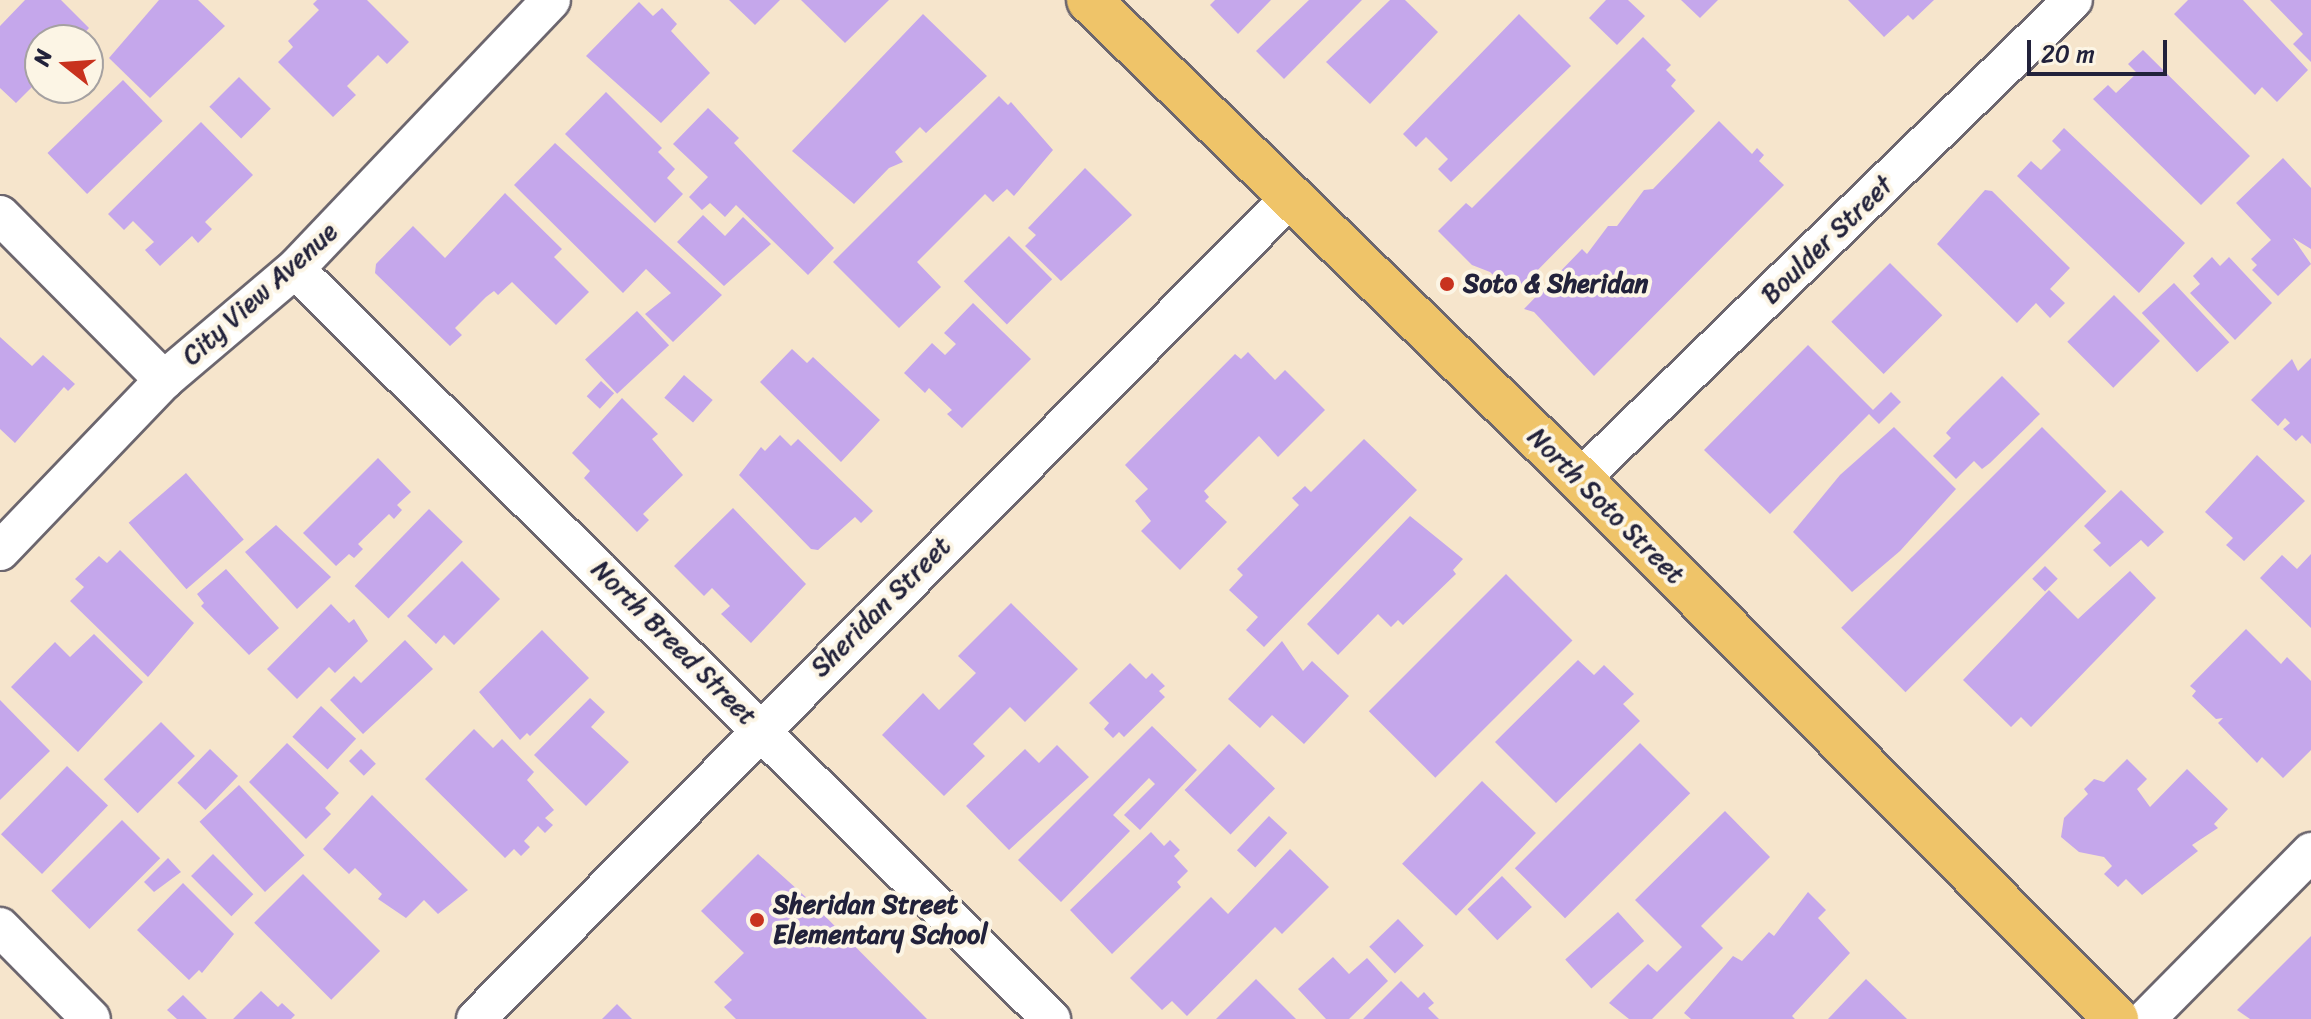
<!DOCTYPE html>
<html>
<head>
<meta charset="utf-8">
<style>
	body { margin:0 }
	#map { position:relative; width:2311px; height:1019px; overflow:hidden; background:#f6e5cc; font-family:Sriracha,sans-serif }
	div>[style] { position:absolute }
	.building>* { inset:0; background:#c5a7eb; transform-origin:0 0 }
	.roads { filter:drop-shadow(2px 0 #6c666e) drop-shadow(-2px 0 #6c666e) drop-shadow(0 2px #6c666e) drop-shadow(0 -2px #6c666e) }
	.street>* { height:38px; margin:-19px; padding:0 19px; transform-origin:19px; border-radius:19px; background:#fff }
	.primary>* { height:44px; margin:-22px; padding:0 22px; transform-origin:22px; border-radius:22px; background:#efc469 }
	.dots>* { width:22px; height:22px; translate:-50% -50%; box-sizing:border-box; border:4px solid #fcf5e5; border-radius:50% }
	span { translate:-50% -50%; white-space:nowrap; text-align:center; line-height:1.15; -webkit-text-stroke:8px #fcf5e5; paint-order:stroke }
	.street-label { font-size:26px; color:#22223b }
	.poi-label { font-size:26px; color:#22223b; font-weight:700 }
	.left { translate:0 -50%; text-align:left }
	.north { position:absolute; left:24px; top:24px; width:80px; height:80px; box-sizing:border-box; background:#fcf5e5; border:2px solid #a5a1a1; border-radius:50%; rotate:287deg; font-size:22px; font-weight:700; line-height:32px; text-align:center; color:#22223b }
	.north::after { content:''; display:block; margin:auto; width:28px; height:36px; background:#c8321e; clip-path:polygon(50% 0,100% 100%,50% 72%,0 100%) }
	.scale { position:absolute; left:2027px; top:40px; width:140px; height:36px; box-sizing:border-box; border:4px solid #22223b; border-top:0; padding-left:10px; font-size:24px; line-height:28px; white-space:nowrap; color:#22223b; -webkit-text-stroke:6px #fcf5e5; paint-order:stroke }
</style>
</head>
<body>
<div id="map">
	<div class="building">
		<i style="clip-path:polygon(25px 0,61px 0,89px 28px,78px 40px,40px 40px,40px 79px,16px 103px,0 88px,0 26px)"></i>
		<i style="clip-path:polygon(159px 0,198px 0,225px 26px,150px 98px,109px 58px)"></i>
		<i style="clip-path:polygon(317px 0,367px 0,409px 42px,387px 64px,378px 55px,347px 86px,356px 95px,333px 117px,278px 62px,293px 47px,288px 41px,319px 10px,313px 4px)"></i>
		<i style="clip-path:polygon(729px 0,780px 0,755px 25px)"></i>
		<i style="clip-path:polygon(801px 0,889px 0,845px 43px)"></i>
		<i style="clip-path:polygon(1215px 0,1271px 0,1238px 34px,1210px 5px)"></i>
		<i style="clip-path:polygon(1309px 0,1362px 0,1284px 79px,1256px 51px)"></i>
		<i style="clip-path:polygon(1390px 0,1405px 0,1438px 32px,1370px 104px,1326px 62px)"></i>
		<i style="clip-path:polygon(1606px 0,1628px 0,1645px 16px,1617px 45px,1589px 18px)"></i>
		<i style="clip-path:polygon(1681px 0,1718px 0,1700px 18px)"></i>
		<i style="clip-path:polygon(1848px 0,1934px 0,1913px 20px,1908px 15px,1884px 37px)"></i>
		<i style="clip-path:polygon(2188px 0,2243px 0,2308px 70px,2277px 102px,2262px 87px,2255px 95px,2174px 14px)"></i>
		<i style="clip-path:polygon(2270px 0,2311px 0,2311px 62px,2293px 44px,2303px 34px)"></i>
		<i style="clip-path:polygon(639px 2px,653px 16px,662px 8px,677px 24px,671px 31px,710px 73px,661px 123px,586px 56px)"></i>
		<i style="clip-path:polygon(923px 14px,987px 76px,926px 133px,920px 127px,895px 152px,903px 162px,889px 168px,854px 204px,792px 151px)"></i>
		<i style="clip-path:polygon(1519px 14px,1571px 66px,1451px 182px,1438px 169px,1448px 159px,1426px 137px,1416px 147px,1403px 134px)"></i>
		<i style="clip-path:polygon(1643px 37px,1671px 65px,1666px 70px,1676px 80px,1671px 86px,1695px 111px,1513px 295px,1490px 272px,1472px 265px,1438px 231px,1466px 203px,1472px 208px)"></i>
		<i style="clip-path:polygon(2143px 50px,2250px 156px,2201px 205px,2093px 99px,2108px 85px,2116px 93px,2137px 73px,2128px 64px)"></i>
		<i style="left:239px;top:77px;width:45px;height:42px;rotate:45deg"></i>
		<i style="left:123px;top:80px;width:57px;height:105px;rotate:46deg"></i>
		<i style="clip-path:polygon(606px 92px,662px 148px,658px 152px,675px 169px,667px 178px,683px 194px,655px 223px,565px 134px)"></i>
		<i style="clip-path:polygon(999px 96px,1008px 105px,1011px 102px,1053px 150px,1014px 196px,1007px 189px,993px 202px,985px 194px,917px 262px,941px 287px,899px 328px,833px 262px)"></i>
		<i style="clip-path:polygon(708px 108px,739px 138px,734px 143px,834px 248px,808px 275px,736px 205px,725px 217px,710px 203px,702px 210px,689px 197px,708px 177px,673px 144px)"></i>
		<i style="clip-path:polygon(1719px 121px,1752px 154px,1757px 148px,1764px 155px,1759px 161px,1784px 185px,1594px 376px,1534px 312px,1524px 309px,1582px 249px,1587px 254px,1608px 226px,1617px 226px,1644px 190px,1653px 189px)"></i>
		<i style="clip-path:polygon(201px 122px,253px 175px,205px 222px,212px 229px,198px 243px,192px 236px,160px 266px,145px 250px,154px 242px,133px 221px,124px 230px,108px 214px)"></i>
		<i style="clip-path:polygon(2064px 128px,2185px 243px,2139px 293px,2017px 176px,2031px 161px,2041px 170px,2061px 150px,2052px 141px)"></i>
		<i style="clip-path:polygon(555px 143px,722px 295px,673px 342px,645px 314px,671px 293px,646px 269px,623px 293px,514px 185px)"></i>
		<i style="clip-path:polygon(2283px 158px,2311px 188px,2311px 249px,2293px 238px,2311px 264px,2278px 296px,2252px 270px,2257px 265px,2251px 259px,2271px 240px,2236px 203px)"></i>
		<i style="clip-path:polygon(1085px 168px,1132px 215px,1061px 281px,1025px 246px,1036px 235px,1028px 228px)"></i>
		<i style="clip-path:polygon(1985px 190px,1992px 191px,2070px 268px,2050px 289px,2065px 303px,2050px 318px,2036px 303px,2017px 323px,1937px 244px)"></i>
		<i style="clip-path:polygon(505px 193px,562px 249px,554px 257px,589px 292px,556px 325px,512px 282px,498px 295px,494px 291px,486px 297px,455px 328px,462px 335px,450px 346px,375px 273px,376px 264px,413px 226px,445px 258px)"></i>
		<i style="clip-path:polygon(703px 215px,725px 236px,743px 217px,771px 244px,724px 286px,677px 242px)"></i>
		<i style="left:1009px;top:236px;width:61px;height:64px;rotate:45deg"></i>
		<i style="clip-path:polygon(2212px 257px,2220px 266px,2229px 257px,2272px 303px,2235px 340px,2190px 293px,2200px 284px,2193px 276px)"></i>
		<i style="left:1890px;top:263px;width:74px;height:83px;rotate:45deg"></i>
		<i style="left:2174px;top:283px;width:81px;height:44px;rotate:47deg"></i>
		<i style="left:2114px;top:295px;width:65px;height:66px;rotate:45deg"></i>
		<i style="clip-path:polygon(973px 303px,1031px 359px,962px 428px,947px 414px,952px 410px,929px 388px,925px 393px,904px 373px,932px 343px,945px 355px,956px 344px,944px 333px)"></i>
		<i style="left:637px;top:311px;width:47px;height:71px;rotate:47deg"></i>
		<i style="clip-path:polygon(0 337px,32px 366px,43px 355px,75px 384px,68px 391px,64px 387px,15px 443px,0 429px)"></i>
		<i style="clip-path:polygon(1808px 345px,1873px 410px,1891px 392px,1901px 402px,1879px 424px,1869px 414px,1770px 514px,1704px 450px)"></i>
		<i style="clip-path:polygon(792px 349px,807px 363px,813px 357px,880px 420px,841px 462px,760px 382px)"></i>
		<i style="clip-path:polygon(1248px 352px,1275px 380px,1285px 370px,1325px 410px,1278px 457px,1259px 436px,1204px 491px,1209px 497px,1205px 501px,1227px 522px,1180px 570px,1141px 531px,1151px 521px,1135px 501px,1148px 489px,1125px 465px,1235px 354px,1241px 359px)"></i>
		<i style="clip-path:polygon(2311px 358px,2311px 444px,2302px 435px,2296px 441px,2283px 429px,2290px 423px,2285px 418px,2278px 426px,2251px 400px,2292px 359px,2298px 371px)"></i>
		<i style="left:684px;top:375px;width:38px;height:30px;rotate:41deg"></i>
		<i style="clip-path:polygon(2002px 376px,2040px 414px,1990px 463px,1982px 469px,1974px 461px,1956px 479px,1933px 456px,1951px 438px,1946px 433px,1952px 426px)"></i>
		<i style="left:601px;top:381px;width:18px;height:21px;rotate:43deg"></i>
		<i style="clip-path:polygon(622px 398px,658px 434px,652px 439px,683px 475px,643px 514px,649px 520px,637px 532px,584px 478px,590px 471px,572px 453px)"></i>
		<i style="clip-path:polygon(1894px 427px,1956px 489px,1900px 551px,1852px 592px,1793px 532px,1840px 475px)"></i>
		<i style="left:2042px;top:427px;width:91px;height:284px;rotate:45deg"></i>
		<i style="clip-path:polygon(780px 435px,791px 446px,798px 439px,873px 511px,861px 523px,855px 517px,818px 550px,811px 549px,739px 475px,761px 447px,765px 451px)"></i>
		<i style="clip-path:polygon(1364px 439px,1417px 490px,1264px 647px,1246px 630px,1258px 617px,1229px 590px,1243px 575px,1237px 569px,1299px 505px,1292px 498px,1305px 486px,1311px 492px)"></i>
		<i style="clip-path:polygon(2257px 455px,2305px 501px,2244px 561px,2226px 545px,2233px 538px,2205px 512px)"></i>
		<i style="clip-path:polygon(378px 458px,411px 492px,397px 505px,402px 510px,394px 519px,389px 514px,358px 544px,363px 549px,354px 558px,349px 554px,336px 566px,303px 533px)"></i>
		<i style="left:186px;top:473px;width:88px;height:76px;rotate:49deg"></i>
		<i style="clip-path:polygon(2121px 490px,2164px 532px,2148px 547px,2141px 540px,2110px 567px,2093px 550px,2101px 543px,2084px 526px)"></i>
		<i style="clip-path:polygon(733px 508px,806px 584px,751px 643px,721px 614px,730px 606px,712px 588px,704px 596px,674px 566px)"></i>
		<i style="left:429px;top:509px;width:47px;height:107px;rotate:44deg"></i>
		<i style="clip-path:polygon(1410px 516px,1463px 559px,1453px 570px,1456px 574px,1403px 625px,1398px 620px,1391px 627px,1378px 614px,1338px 655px,1307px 624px)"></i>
		<i style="clip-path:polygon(276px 525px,331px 577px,297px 609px,245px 552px)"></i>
		<i style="clip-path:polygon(120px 550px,194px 623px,148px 677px,70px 601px,84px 587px,75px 579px,99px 556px,107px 563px)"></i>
		<i style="clip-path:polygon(2311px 554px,2311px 628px,2260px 578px,2282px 555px,2297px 569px)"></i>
		<i style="clip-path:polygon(462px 561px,500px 599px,454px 645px,444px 635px,436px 644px,407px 616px)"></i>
		<i style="left:2045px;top:566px;width:18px;height:18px;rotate:45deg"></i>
		<i style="clip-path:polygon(226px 569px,279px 628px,249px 655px,201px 606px,204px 603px,197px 594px)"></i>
		<i style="clip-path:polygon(2130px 571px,2156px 598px,2031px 727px,2021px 717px,2011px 727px,1963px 680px,2049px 590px,2078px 619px)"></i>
		<i style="left:1506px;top:574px;width:94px;height:194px;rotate:45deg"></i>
		<i style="clip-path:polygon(1011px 603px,1078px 669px,1025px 722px,1010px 707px,973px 744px,985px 756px,944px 796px,882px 735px,923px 693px,939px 710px,976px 673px,958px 656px)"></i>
		<i style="clip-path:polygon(331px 604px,349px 623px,354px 619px,368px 641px,335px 673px,329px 667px,297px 699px,267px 669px)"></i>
		<i style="clip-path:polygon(2246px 629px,2281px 664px,2287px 657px,2311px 681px,2311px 750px,2283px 778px,2262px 757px,2257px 763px,2218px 723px,2223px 718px,2216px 719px,2192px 696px,2196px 691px,2190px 686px)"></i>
		<i style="clip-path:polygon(542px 630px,589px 678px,530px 736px,527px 733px,520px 740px,479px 692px)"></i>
		<i style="clip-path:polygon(94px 634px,143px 682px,78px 752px,11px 687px,55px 642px,70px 657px)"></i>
		<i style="clip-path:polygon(405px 640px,433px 669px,363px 734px,330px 700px,354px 676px,361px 683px)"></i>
		<i style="clip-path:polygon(1282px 641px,1303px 671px,1312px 661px,1349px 696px,1304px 744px,1272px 715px,1260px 728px,1228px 699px)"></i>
		<i style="clip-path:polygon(1578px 660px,1594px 675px,1604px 665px,1634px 694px,1623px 704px,1640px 721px,1556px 803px,1495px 742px)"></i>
		<i style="clip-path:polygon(1130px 663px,1146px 679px,1152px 673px,1165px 686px,1159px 691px,1165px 697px,1124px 737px,1119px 732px,1113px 738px,1104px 729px,1109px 723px,1089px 703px)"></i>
		<i style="clip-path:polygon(590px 698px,605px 712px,591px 727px,629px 762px,586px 806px,534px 755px)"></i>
		<i style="clip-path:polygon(0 700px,50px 751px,0 800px)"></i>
		<i style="left:321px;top:706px;width:48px;height:42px;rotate:43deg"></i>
		<i style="left:161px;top:722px;width:48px;height:81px;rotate:45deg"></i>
		<i style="clip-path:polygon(1152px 726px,1197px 770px,1140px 830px,1124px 815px,1155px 784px,1149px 778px,1113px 815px,1130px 831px,1061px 902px,1018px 860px)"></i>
		<i style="clip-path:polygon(474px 729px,493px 748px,502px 739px,534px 772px,527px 780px,554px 810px,545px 818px,553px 825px,545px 833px,538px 826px,524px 841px,530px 847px,521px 856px,514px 849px,505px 858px,425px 779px)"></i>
		<i style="clip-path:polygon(287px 743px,339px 793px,325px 808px,331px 814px,306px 839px,249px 782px)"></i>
		<i style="left:1640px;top:743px;width:71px;height:177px;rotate:45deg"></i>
		<i style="left:1229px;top:744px;width:64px;height:64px;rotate:44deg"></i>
		<i style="clip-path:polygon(1057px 745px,1089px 777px,1009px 850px,966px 806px,1025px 749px,1039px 763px)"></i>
		<i style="left:210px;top:749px;width:39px;height:47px;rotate:44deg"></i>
		<i style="left:361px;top:749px;width:21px;height:17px;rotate:45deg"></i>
		<i style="clip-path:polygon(2127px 759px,2147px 779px,2137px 789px,2150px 807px,2187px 769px,2228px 809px,2214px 824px,2218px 828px,2192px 845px,2198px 851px,2142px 895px,2126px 879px,2118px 887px,2104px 874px,2112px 866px,2104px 857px,2079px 852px,2061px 837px,2064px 818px,2088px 794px,2084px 789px,2094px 779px,2104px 782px)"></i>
		<i style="left:67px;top:766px;width:57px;height:95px;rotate:44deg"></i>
		<i style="left:1482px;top:781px;width:75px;height:115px;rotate:44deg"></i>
		<i style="left:239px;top:785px;width:96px;height:54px;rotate:47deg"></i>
		<i style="clip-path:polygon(372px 795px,468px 890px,438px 914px,424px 900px,406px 918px,378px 899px,382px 894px,355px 868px,349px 874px,323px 849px)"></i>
		<i style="clip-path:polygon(1725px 811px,1770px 857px,1701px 926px,1723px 948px,1652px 1019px,1629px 1019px,1609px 1003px,1648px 964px,1657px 972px,1682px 947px,1635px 900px)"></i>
		<i style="left:1269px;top:816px;width:25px;height:47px;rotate:43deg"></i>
		<i style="left:122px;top:820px;width:54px;height:100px;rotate:45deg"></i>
		<i style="clip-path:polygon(1151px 832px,1164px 846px,1170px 840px,1180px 850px,1174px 856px,1188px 871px,1177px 882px,1181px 887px,1112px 954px,1070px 910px)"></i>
		<i style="clip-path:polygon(1290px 849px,1329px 887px,1282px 934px,1275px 927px,1187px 1016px,1172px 1001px,1162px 1010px,1130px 978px,1211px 897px,1228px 914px)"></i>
		<i style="left:213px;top:854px;width:57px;height:31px;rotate:45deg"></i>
		<i style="clip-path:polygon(758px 854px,809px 900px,927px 1019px,736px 1019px,724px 1007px,732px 1000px,714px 982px,744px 953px,701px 911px)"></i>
		<i style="clip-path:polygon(168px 858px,181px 872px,154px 892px,144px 882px)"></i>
		<i style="left:303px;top:874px;width:109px;height:69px;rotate:45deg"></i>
		<i style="left:1502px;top:876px;width:43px;height:48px;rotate:46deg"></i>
		<i style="clip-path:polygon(183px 883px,234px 934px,202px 973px,199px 970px,189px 980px,137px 930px)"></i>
		<i style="clip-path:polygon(1808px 892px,1826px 910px,1818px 918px,1850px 953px,1792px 1016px,1795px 1019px,1691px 1019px,1684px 1013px,1733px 956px,1742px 961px,1769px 932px,1774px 936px)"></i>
		<i style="left:1618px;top:912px;width:39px;height:71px;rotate:48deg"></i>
		<i style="left:1398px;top:919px;width:37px;height:40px;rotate:46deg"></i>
		<i style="clip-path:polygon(2311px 936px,2311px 1019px,2250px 1019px,2237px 1010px)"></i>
		<i style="clip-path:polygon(1333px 957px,1349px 974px,1367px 958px,1388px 981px,1349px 1019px,1326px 1019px,1298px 989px)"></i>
		<i style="clip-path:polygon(1256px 979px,1296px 1019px,1216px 1019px)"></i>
		<i style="clip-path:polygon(1866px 979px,1907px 1019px,1828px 1019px)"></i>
		<i style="clip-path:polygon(1401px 981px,1418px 998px,1424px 992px,1434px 1003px,1428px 1008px,1439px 1019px,1363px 1019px)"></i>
		<i style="clip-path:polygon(261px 991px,278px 1007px,282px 1003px,295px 1015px,291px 1019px,233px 1019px)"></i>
		<i style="clip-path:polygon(183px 995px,207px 1019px,177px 1019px,167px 1010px)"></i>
		<i style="clip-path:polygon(617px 1004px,632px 1019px,602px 1019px)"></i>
	</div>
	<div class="roads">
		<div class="street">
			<i style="left:0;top:215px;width:233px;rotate:45.2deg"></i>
			<i style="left:295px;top:269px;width:1065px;rotate:44.77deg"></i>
			<i style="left:1580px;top:479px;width:687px;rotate:-44.17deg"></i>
			<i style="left:0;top:551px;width:237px;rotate:-46.2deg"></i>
			<i style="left:164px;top:380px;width:172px;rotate:-40.3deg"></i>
			<i style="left:295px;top:269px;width:371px;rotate:-46.4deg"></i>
			<i style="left:0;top:927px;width:129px;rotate:45.3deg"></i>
			<i style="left:476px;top:1019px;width:1155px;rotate:-45.25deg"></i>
			<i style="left:2146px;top:1019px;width:235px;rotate:-45.3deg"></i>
		</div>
		<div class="primary">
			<i style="left:1089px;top:0;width:686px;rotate:44.29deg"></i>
			<i style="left:1580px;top:479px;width:761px;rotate:45.21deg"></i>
		</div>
	</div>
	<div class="dots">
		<i style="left:1447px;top:284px;background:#c8321e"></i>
		<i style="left:757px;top:920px;background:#c8321e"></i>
	</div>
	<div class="street-label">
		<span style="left:1827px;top:240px;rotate:-44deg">Boulder Street</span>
		<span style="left:260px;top:294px;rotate:-42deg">City View Avenue</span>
		<span style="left:1606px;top:506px;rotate:45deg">North Soto Street</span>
		<span style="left:881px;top:607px;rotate:-45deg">Sheridan Street</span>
		<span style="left:674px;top:643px;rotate:45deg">North Breed Street</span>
	</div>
	<div class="poi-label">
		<span class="left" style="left:1463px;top:284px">Soto &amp; Sheridan</span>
		<span class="left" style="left:773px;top:920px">Sheridan Street<br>Elementary School</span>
	</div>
	<div class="north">N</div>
	<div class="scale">20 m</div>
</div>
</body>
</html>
